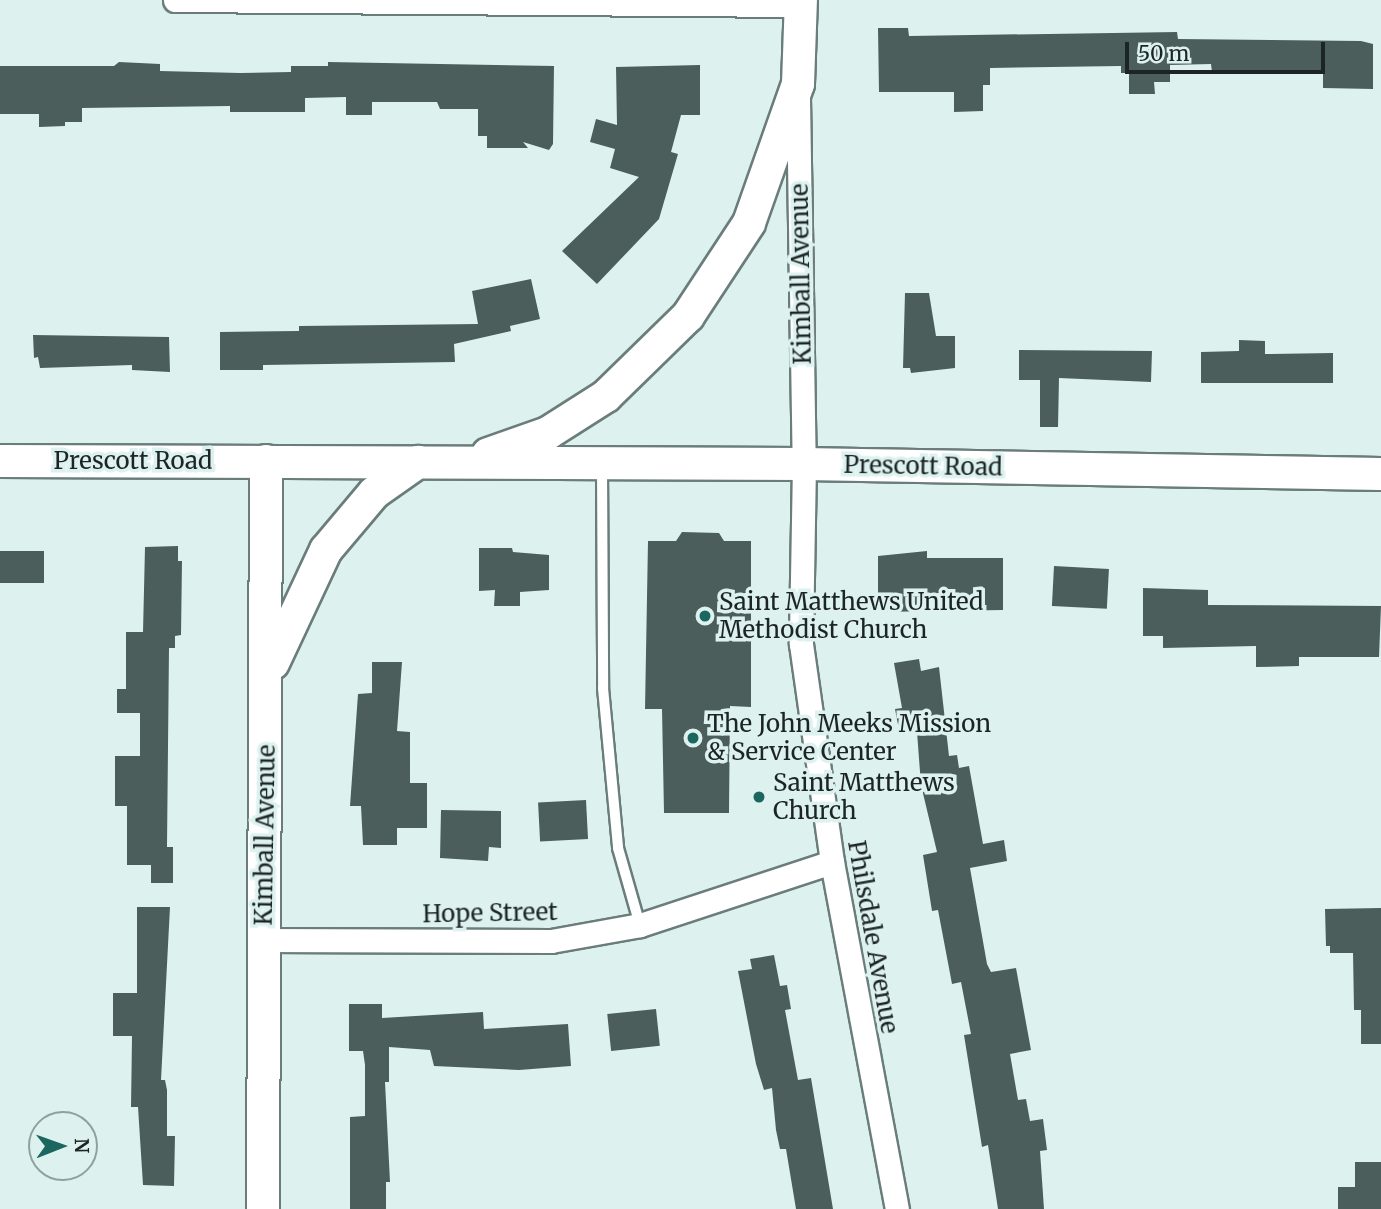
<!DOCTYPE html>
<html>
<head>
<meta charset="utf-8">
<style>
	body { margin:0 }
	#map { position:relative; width:1381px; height:1209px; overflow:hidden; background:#ddf2ef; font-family:Merriweather,serif }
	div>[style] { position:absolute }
	.building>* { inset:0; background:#4b5e5c; transform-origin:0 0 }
	.roads { filter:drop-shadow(2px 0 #6a7d7b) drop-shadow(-2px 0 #6a7d7b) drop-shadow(0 2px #6a7d7b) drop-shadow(0 -2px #6a7d7b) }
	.service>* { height:10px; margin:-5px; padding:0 5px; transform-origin:5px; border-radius:5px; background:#fff }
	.minor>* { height:23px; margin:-11.5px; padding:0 11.5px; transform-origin:11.5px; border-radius:11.5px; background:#fff }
	.secondary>* { height:32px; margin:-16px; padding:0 16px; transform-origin:16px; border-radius:16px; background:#fff }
	.dots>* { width:19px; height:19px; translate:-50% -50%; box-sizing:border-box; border:4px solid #ddf2ef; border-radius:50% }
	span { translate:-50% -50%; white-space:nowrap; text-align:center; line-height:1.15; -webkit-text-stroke:7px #ddf2ef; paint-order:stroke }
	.street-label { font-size:24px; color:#1d2524 }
	.poi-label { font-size:24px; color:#1d2524 }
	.left { translate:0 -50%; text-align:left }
	.north { position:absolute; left:28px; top:1111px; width:70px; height:70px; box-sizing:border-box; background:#ddf2ef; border:2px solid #90a09e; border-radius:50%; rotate:89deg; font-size:19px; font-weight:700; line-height:28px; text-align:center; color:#1d2524 }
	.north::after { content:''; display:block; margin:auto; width:24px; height:32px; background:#1b6760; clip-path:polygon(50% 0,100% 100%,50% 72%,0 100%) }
	.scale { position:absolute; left:1125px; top:42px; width:200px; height:32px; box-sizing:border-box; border:4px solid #1d2524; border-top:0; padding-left:9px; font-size:21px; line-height:24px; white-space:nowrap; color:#1d2524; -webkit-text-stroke:5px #ddf2ef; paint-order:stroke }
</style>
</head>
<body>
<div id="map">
	<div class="building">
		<i style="clip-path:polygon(878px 28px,908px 28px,909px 36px,1177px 32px,1178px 39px,1361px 41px,1373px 44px,1373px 89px,1323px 88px,1323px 72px,1212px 72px,1211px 64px,1170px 65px,1170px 82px,1154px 82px,1155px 94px,1129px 94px,1129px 73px,1121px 73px,1121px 66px,990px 68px,990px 85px,983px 85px,983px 111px,954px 112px,954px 92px,879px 92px)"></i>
		<i style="clip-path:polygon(119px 62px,160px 64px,160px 71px,240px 73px,291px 72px,291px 66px,328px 66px,328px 62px,554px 66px,553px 144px,549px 150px,523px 142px,528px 148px,487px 148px,487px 136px,478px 136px,478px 109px,440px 109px,437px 102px,372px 102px,372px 115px,346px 115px,346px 97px,305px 98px,305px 112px,230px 112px,230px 106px,82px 108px,82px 122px,65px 122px,65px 126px,39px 127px,39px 114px,0 114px,0 66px,114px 66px)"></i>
		<i style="clip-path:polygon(700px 65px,700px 115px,681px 115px,671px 152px,678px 154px,659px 219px,597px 284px,562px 251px,639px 177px,610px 168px,615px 149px,590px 142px,596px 119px,617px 125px,616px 67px)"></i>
		<i style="clip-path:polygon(531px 279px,540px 319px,510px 326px,511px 331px,454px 344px,455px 362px,263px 365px,263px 370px,220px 370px,220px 332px,299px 331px,299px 326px,478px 324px,472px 291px)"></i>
		<i style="clip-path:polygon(905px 293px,929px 293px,936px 336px,955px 336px,955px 368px,911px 373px,910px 368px,903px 368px)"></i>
		<i style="clip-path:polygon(33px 335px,169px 337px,170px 372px,132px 370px,132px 365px,40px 368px,38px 357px,34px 358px)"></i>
		<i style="clip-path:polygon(1239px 340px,1265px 341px,1265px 354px,1333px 353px,1333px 383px,1201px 383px,1201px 352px,1239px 351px)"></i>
		<i style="clip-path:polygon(1019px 350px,1152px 351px,1151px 382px,1059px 378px,1058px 427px,1040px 427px,1040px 380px,1019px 380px)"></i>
		<i style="clip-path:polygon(682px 532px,719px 533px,724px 541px,751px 541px,751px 707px,730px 706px,729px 813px,664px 813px,662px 709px,645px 709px,648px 541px,676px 541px)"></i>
		<i style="clip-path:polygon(178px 546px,178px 561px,182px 561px,181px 635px,175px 636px,175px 648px,169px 648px,167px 847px,173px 847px,173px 883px,151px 883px,151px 865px,127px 865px,127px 806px,115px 806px,115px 756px,140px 756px,140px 713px,117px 713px,117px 689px,126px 689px,126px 632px,143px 632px,145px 547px)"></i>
		<i style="clip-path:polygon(479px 548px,512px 548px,513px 552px,549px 555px,549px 590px,520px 592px,520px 606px,494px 606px,495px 590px,479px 591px)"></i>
		<i style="left:0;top:551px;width:44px;height:32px"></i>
		<i style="clip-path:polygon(927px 551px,927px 558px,1003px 558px,1003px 610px,878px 612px,878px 556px)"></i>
		<i style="left:1054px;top:566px;width:55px;height:40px;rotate:3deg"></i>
		<i style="clip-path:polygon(1143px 588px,1208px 590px,1208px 605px,1381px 606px,1379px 657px,1299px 657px,1299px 666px,1256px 667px,1256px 646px,1163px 648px,1163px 636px,1143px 636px)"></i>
		<i style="clip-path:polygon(919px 659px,921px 671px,939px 667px,949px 756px,957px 755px,959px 768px,969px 766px,983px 844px,1004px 840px,1007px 861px,970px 868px,987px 964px,991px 972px,1016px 968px,1031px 1050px,1010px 1054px,1018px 1100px,1026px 1099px,1030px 1121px,1043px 1119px,1047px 1150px,1040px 1151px,1044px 1209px,998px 1209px,988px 1145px,982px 1147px,964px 1035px,971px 1034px,961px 982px,952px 984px,938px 910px,932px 911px,923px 855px,937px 852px,921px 785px,917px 732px,900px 735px,895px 709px,902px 708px,894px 663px)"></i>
		<i style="clip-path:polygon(372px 662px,402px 662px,397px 731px,410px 732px,410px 783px,427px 783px,427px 828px,397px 828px,397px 845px,363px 845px,361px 806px,350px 806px,358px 694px,372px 693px)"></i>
		<i style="left:586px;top:800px;width:39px;height:48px;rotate:87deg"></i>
		<i style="clip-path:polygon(441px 810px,501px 811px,501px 848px,489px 847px,488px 861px,440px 858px)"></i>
		<i style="clip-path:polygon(137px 907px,170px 907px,161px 1080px,165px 1080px,167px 1090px,167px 1136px,175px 1136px,174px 1186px,143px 1185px,138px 1107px,131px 1107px,132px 1036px,113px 1036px,113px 993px,137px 993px)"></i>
		<i style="clip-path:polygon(1381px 908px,1381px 1044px,1361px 1044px,1361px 1010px,1354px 1010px,1353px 953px,1330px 953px,1330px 946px,1326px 946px,1325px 909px)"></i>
		<i style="clip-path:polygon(774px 955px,780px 986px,787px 985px,791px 1009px,785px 1010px,798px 1080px,811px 1078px,833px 1209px,796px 1209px,786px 1149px,780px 1149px,776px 1130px,772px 1088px,764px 1090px,756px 1064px,738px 971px,752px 969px,750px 959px)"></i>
		<i style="clip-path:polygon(349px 1004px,382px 1004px,382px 1018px,483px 1012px,484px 1029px,568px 1024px,571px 1066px,519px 1070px,434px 1066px,430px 1050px,389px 1047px,389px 1082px,385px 1082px,390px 1182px,386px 1182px,386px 1209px,350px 1209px,350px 1117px,365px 1116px,365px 1065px,363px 1051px,349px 1051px)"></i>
		<i style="left:656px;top:1009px;width:37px;height:49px;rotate:84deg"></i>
		<i style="clip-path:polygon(1355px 1162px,1381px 1162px,1381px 1209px,1338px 1209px,1338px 1187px,1355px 1187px)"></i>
	</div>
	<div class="roads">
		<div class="service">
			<i style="left:602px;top:466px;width:222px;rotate:89.7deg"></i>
			<i style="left:603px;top:688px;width:161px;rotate:84.6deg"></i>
			<i style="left:618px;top:848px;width:80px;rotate:74.1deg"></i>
		</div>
		<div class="minor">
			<i style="left:175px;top:0;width:626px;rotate:0.46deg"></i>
			<i style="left:798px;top:98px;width:366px;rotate:89.1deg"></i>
			<i style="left:804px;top:464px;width:180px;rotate:91deg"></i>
			<i style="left:801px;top:644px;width:220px;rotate:81.9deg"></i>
			<i style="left:832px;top:862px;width:353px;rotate:79.4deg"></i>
			<i style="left:263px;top:940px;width:288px;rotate:0.2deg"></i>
			<i style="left:551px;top:941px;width:90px;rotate:-10.2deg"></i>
			<i style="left:640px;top:925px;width:202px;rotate:-18.2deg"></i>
		</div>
		<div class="secondary">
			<i style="left:488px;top:454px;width:64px;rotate:-19.3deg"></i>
			<i style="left:548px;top:433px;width:69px;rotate:-32.5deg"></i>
			<i style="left:606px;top:396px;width:115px;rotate:-44.3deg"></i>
			<i style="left:688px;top:316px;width:111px;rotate:-56.7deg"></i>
			<i style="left:749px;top:223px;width:147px;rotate:-70.6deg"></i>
			<i style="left:798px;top:84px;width:84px;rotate:-88deg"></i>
			<i style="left:0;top:461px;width:804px;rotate:0.21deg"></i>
			<i style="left:804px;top:464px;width:577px;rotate:0.99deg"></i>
			<i style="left:273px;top:663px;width:125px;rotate:-64.9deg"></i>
			<i style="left:326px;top:550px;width:75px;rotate:-49.9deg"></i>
			<i style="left:374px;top:493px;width:54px;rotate:-35.2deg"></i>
			<i style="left:263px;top:1209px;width:748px;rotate:-89.77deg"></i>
		</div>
	</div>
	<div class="dots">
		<i style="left:705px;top:616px;background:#1b6760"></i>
		<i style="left:693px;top:738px;background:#1b6760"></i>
		<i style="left:759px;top:797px;background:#1b6760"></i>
	</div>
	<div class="street-label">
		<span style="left:801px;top:274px;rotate:-91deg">Kimball Avenue</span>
		<span style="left:133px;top:461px">Prescott Road</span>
		<span style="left:923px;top:466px;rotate:1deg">Prescott Road</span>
		<span style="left:265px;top:835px;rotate:-89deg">Kimball Avenue</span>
		<span style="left:490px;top:913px;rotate:-1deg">Hope Street</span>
		<span style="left:873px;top:937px;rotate:80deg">Philsdale Avenue</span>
	</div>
	<div class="poi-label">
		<span class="left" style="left:719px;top:616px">Saint Matthews United<br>Methodist Church</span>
		<span class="left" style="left:707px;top:738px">The John Meeks Mission<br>&amp; Service Center</span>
		<span class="left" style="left:773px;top:797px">Saint Matthews<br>Church</span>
	</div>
	<div class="north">N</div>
	<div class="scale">50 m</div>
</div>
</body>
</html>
